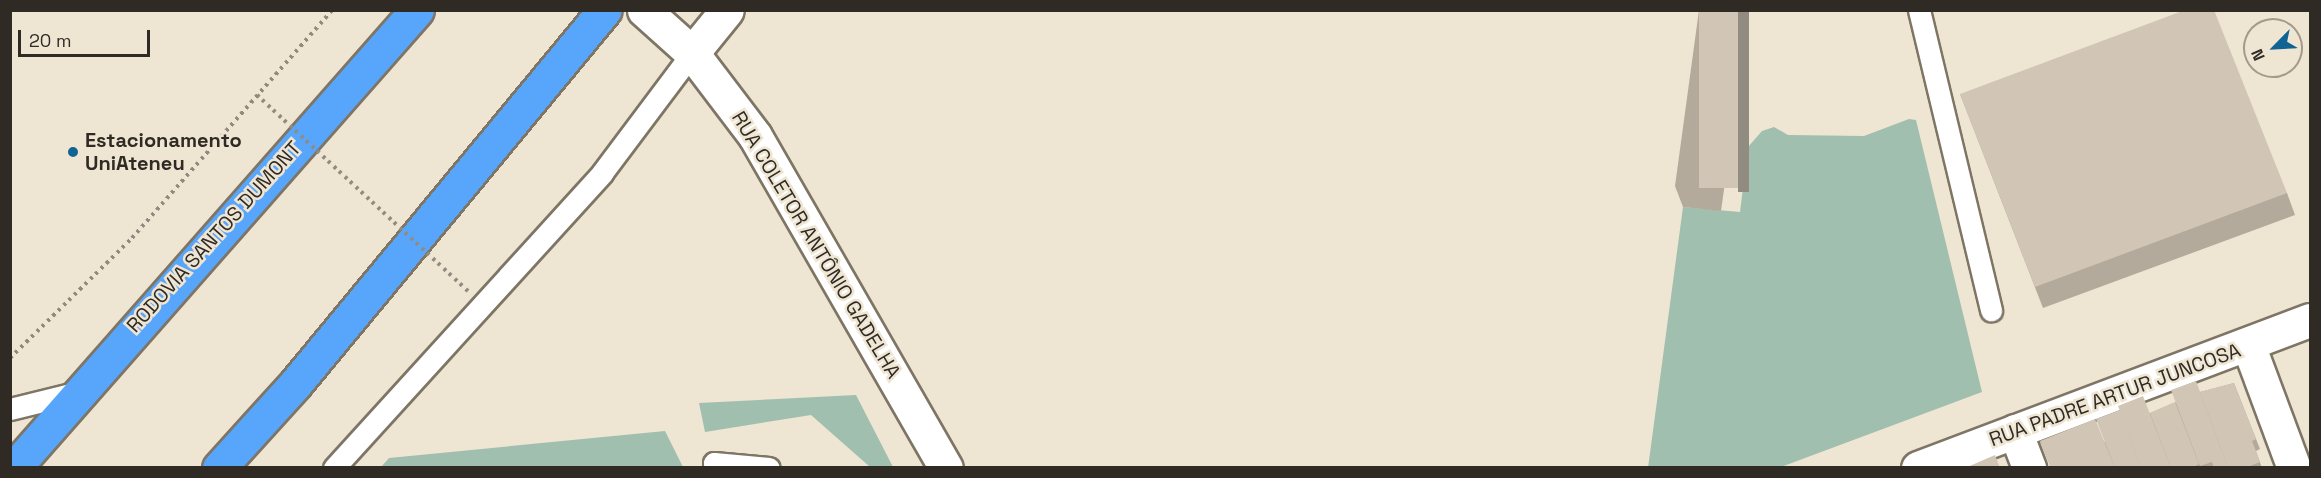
<!DOCTYPE html>
<html>
<head>
<meta charset="utf-8">
<style>
	body { margin:0 }
	#map { position:relative; width:2321px; height:478px; overflow:hidden; background:#efe5d3; font-family:"Space Grotesk",sans-serif }
	div>[style] { position:absolute }
	.green>* { inset:0; background:#a1bfaf }
	.path>* { height:4px; margin-top:-2px; transform-origin:0; background:repeating-linear-gradient(90deg,#918a7e 0 3px,transparent 0 7.5px) }
	.roads { filter:drop-shadow(2px 0 #7e7565) drop-shadow(-2px 0 #7e7565) drop-shadow(0 2px #7e7565) drop-shadow(0 -2px #7e7565) }
	.lane>* { height:21px; margin:-10.5px; padding:0 10.5px; transform-origin:10.5px; border-radius:10.5px; background:#fff }
	.street>* { height:33px; margin:-16.5px; padding:0 16.5px; transform-origin:16.5px; border-radius:16.5px; background:#fff }
	.highway>* { height:33px; margin:-16.5px; padding:0 16.5px; transform-origin:16.5px; border-radius:16.5px; background:#57a6fb }
	.path-bridge>* { height:4px; margin-top:-2px; transform-origin:0; background:repeating-linear-gradient(90deg,#918a7e 0 3px,transparent 0 7.5px) }
	.wall>* { inset:0; background:#b4aa9c }
	.shaded-wall>* { inset:0; background:#928b7f; transform-origin:0 0 }
	.building>* { inset:0; background:#d1c6b5; transform-origin:0 0 }
	.dots>* { width:16px; height:16px; translate:-50% -50%; box-sizing:border-box; border:3px solid #efe5d3; border-radius:50% }
	span { translate:-50% -50%; white-space:nowrap; text-align:center; line-height:1.15; -webkit-text-stroke:5px #efe5d3; paint-order:stroke }
	.poi-label { font-size:20px; color:#2f2b24; font-weight:700 }
	.left { translate:0 -50%; text-align:left }
	.street-label { font-size:20px; color:#2f2b24 }
	.frame { position:absolute; inset:0; border:12px solid #2f2b24; pointer-events:none }
	.north { position:absolute; left:2243px; top:18px; width:60px; height:60px; box-sizing:border-box; background:#efe5d3; border:2px solid #a29b8d; border-radius:50%; rotate:246deg; font-size:16px; font-weight:700; line-height:24px; text-align:center; color:#2f2b24 }
	.north::after { content:''; display:block; margin:auto; width:21px; height:27px; background:#116394; clip-path:polygon(50% 0,100% 100%,50% 72%,0 100%) }
	.scale { position:absolute; left:18px; top:30px; width:132px; height:27px; box-sizing:border-box; border:3px solid #2f2b24; border-top:0; padding-left:8px; font-size:18px; line-height:21px; white-space:nowrap; color:#2f2b24; -webkit-text-stroke:4px #efe5d3; paint-order:stroke }
</style>
</head>
<body>
<div id="map">
	<div class="green">
		<i style="clip-path:polygon(1909px 119px,1916px 120px,1982px 392px,1781px 467px,1648px 468px,1683px 207px,1740px 212px,1748px 147px,1762px 131px,1774px 127px,1788px 135px,1864px 136px)"></i>
		<i style="clip-path:polygon(856px 395px,893px 467px,870px 467px,811px 415px,705px 432px,699px 403px)"></i>
		<i style="clip-path:polygon(665px 431px,683px 467px,381px 467px,389px 458px)"></i>
	</div>
	<div class="path">
		<i style="left:10px;top:358px;width:171px;rotate:-44.5deg"></i>
		<i style="left:132px;top:238px;width:303px;rotate:-48.7deg"></i>
	</div>
	<div class="roads">
		<div class="lane">
			<i style="left:1919px;top:10px;width:309px;rotate:76.5deg"></i>
			<i style="left:10px;top:409px;width:71px;rotate:-13.8deg"></i>
			<i style="left:334px;top:468px;width:399px;rotate:-47.7deg"></i>
			<i style="left:602px;top:173px;width:150px;rotate:-53.1deg"></i>
			<i style="left:715px;top:468px;width:5px;rotate:-101deg"></i>
			<i style="left:714px;top:463px;width:55px;rotate:5.2deg"></i>
		</div>
		<div class="street">
			<i style="left:644px;top:10px;width:64px;rotate:41.9deg"></i>
			<i style="left:692px;top:53px;width:104px;rotate:52.8deg"></i>
			<i style="left:755px;top:136px;width:383px;rotate:60.1deg"></i>
			<i style="left:692px;top:53px;width:55px;rotate:-50.9deg"></i>
			<i style="left:2249px;top:347px;width:129px;rotate:69.6deg"></i>
			<i style="left:2015px;top:431px;width:40px;rotate:69deg"></i>
			<i style="left:1918px;top:468px;width:419px;rotate:-20.7deg"></i>
		</div>
		<div class="highway">
			<i style="left:14px;top:468px;width:610px;rotate:-48.66deg"></i>
			<i style="left:219px;top:468px;width:115px;rotate:-47.8deg"></i>
			<i style="left:296px;top:383px;width:484px;rotate:-50.4deg"></i>
		</div>
	</div>
	<div class="path-bridge">
		<i style="left:257px;top:95px;width:292px;rotate:42.9deg"></i>
	</div>
	<div class="wall">
		<i style="clip-path:polygon(1699px 10px,1749px 10px,1721px 211px,1683px 207px,1675px 186px)"></i>
		<i style="clip-path:polygon(1960px 94px,2287px 193px,2295px 215px,2043px 308px)"></i>
		<i style="clip-path:polygon(2234px 383px,2260px 449px,2256px 451px,2262px 468px,2051px 468px,2040px 441px,2105px 442px,2150px 413px,2200px 392px)"></i>
	</div>
	<div class="shaded-wall">
		<i style="left:1738px;top:10px;width:11px;height:182px"></i>
	</div>
	<div class="building">
		<i style="left:1699px;top:10px;width:39px;height:178px"></i>
		<i style="clip-path:polygon(2185px 10px,2214px 10px,2287px 193px,2035px 287px,1960px 94px)"></i>
		<i style="clip-path:polygon(2196px 381px,2228px 468px,2214px 468px,2212px 462px,2200px 466px,2171px 390px)"></i>
		<i style="clip-path:polygon(2234px 383px,2256px 439px,2252px 441px,2260px 462px,2245px 468px,2228px 468px,2200px 392px)"></i>
		<i style="clip-path:polygon(2143px 396px,2171px 468px,2141px 468px,2118px 406px)"></i>
		<i style="clip-path:polygon(2175px 402px,2199px 464px,2191px 468px,2171px 468px,2150px 413px)"></i>
		<i style="clip-path:polygon(2120px 410px,2141px 468px,2115px 468px,2096px 419px)"></i>
		<i style="clip-path:polygon(2095px 419px,2115px 468px,2051px 468px,2040px 441px)"></i>
		<i style="clip-path:polygon(1995px 455px,2000px 468px,1965px 468px)"></i>
	</div>
	<div class="dots">
		<i style="left:73px;top:152px;background:#116394"></i>
	</div>
	<div class="poi-label">
		<span class="left" style="left:85px;top:152px">Estacionamento<br>UniAteneu</span>
	</div>
	<div class="street-label">
		<span style="left:214px;top:237px;rotate:-48deg">RODOVIA SANTOS DUMONT</span>
		<span style="left:816px;top:245px;rotate:59deg">RUA COLETOR ANTÔNIO GADELHA</span>
		<span style="left:2115px;top:395px;rotate:-20deg">RUA PADRE ARTUR JUNCOSA</span>
	</div>
	<div class="frame"></div>
	<div class="north">N</div>
	<div class="scale">20 m</div>
</div>
</body>
</html>
